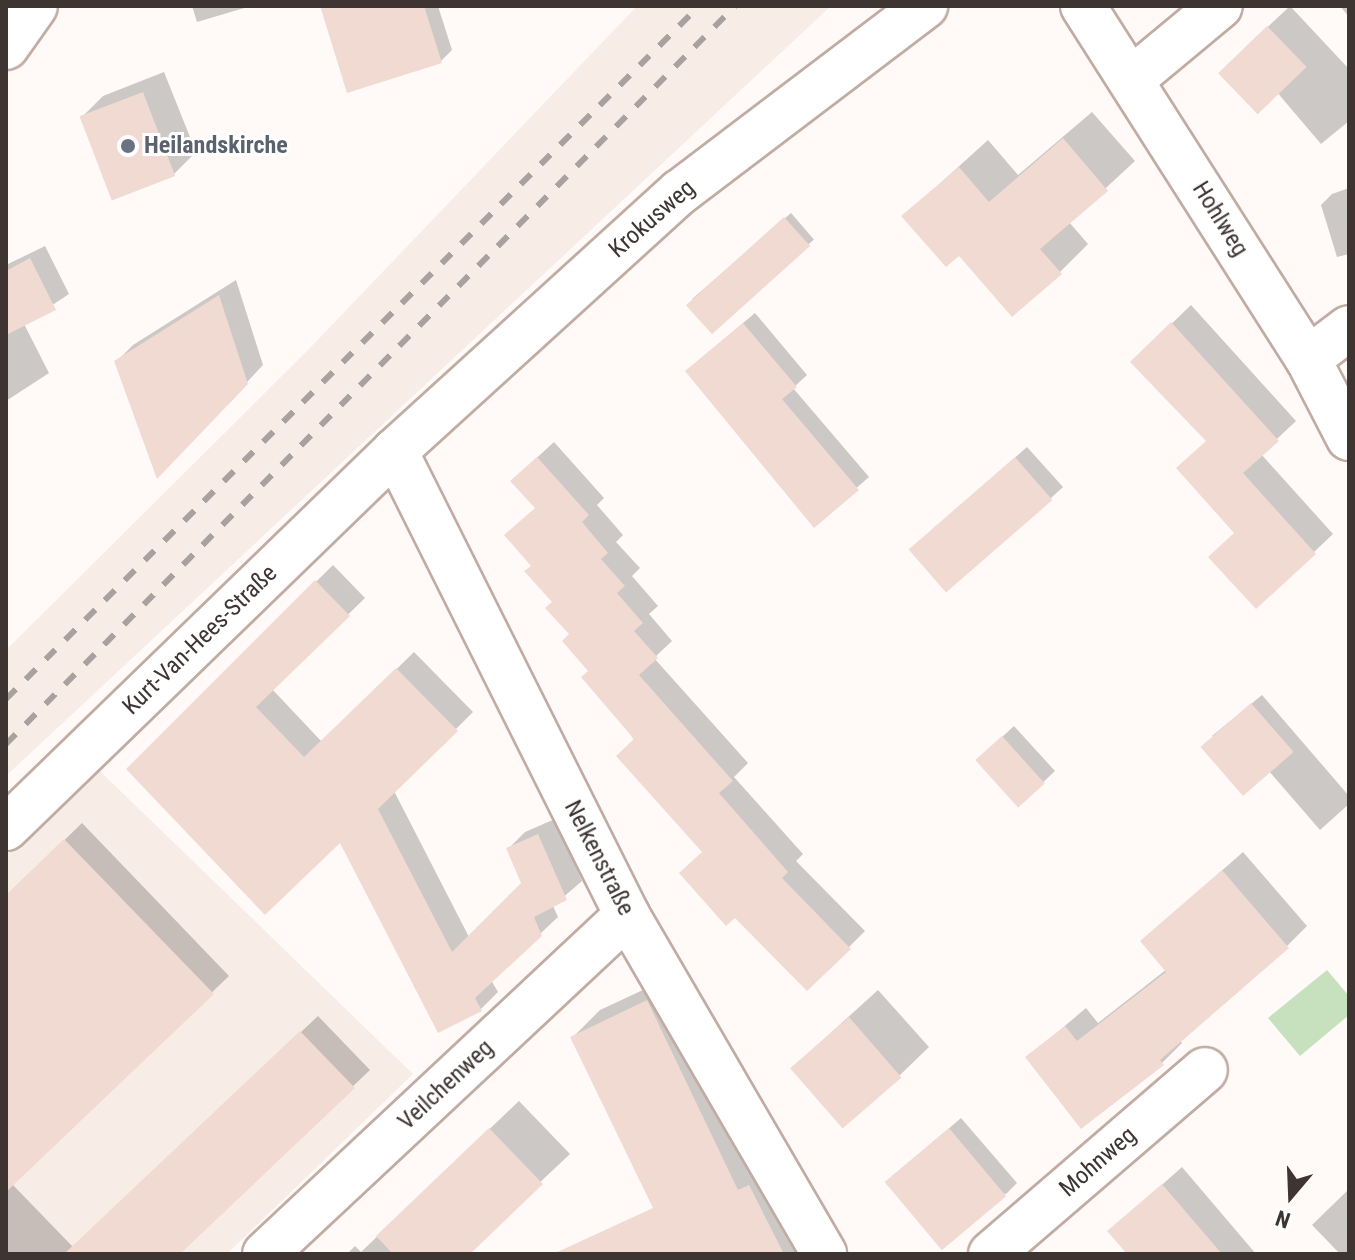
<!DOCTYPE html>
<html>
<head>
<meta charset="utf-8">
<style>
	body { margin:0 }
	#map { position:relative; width:1355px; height:1260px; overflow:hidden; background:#fffaf8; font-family:"Roboto Condensed",sans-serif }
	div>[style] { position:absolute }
	.built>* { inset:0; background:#f8ece7 }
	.green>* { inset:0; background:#c7e1be }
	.shadow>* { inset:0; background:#0003; transform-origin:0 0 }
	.building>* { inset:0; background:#f0dad2; transform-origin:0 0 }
	.roads { filter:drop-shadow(2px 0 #c1aca3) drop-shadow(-2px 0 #c1aca3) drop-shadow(0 2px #c1aca3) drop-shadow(0 -2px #c1aca3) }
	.minor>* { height:44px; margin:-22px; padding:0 22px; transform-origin:22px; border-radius:22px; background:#fff }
	.rail>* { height:6px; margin-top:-3px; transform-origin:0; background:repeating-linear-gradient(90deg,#a8a19f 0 14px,transparent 0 28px) }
	.dots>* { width:22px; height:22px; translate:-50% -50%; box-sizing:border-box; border:4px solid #fff; border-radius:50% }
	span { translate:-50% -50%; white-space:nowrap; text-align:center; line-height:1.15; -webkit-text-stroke:6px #fff; paint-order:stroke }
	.worship-label { font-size:24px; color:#5b616d; font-weight:700 }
	.left { translate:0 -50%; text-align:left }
	.street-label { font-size:24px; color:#3e3532 }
	.frame { position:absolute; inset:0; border:8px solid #3e3532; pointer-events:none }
	.north { position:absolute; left:1251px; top:1156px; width:80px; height:80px; -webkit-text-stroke:6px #fff; paint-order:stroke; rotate:199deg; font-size:22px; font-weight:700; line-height:32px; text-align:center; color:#3e3532 }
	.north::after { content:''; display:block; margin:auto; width:28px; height:36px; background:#3e3532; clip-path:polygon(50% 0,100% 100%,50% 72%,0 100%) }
</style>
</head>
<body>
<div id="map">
	<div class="built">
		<i style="clip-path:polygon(637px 6px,831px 6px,6px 776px,6px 650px,307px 351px)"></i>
		<i style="clip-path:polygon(72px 744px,413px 1074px,227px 1254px,6px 1254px,6px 802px)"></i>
	</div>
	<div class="green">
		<i style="clip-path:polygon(1327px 970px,1349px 996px,1349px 1015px,1300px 1056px,1268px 1018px)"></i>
	</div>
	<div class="shadow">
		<i style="clip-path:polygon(192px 6px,251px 6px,197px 22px)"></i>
		<i style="clip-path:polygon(335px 6px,438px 6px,452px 50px,441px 61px)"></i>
		<i style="clip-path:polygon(1290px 6px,1349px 69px,1349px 121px,1321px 144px,1242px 51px)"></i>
		<i style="clip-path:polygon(1340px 6px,1349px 6px,1349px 17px)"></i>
		<i style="clip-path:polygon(164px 72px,196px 152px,174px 174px,82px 117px,103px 96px)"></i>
		<i style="clip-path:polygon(1092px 112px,1135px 161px,1069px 222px,1088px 244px,1060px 272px,959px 253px,904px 216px,988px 140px,1018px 175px)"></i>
		<i style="clip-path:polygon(1349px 188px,1349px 254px,1337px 257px,1321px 205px,1332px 194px)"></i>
		<i style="left:791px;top:213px;width:35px;height:131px;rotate:49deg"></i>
		<i style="clip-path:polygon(45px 246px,69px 294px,24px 324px,49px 373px,6px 401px,6px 265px)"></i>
		<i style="clip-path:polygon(236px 280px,263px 365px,174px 460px,116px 362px,133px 345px)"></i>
		<i style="clip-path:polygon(1191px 305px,1296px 421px,1261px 454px,1333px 534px,1257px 606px,1208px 440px,1132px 362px)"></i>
		<i style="clip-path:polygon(755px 313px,807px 375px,793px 388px,869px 477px,814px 525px,699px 360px)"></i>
		<i style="clip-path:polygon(554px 442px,604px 498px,597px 505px,623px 535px,616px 542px,640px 568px,632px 576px,658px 606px,649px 614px,672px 641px,654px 658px,748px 763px,734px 777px,803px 854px,796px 861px,865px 931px,807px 989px,704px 851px,590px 670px,533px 566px,537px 507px,529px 465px)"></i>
		<i style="clip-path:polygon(1027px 447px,1063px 487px,1051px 498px,923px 539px)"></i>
		<i style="clip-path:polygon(333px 565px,365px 598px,272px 689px,322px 742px,414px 652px,473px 712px,394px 791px,469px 937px,523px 884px,508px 849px,525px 832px,555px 819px,582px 881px,553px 906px,558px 917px,491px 980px,498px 992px,481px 1009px,439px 1030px,341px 840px,128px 769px)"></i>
		<i style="clip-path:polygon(1262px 695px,1349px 796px,1349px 804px,1320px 830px,1268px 770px,1212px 736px)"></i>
		<i style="clip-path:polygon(1014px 726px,1055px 771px,1019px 805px,989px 749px)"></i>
		<i style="clip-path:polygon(82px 823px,229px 976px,12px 1184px,73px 1247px,318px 1016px,370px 1070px,177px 1254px,6px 1254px,6px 897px)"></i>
		<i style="clip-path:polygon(1243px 852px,1307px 926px,1287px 946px,1180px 1040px,1182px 1043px,1162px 1063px,1028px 1057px,1086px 1008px,1098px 1023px,1167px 969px,1142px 941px)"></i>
		<i style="clip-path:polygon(675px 975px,824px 1254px,679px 1254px,573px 1037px,600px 1010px)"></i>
		<i style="clip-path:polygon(878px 990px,929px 1047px,900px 1075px,792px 1068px)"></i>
		<i style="clip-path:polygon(519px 1101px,570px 1154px,464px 1254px,347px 1254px,355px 1246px,361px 1252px)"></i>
		<i style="clip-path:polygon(961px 1118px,1017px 1183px,1006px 1194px,899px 1171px)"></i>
		<i style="clip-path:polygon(1182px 1167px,1256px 1254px,1128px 1254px,1110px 1231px)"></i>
		<i style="clip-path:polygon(1349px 1189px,1349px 1254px,1340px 1254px,1312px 1225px)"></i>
	</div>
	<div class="building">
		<i style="clip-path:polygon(320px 6px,424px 6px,442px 63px,347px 93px)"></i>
		<i style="left:1267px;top:26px;width:57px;height:68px;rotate:46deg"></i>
		<i style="left:143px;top:92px;width:90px;height:68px;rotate:69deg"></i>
		<i style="clip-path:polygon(1063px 138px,1108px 191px,1040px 249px,1062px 274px,1012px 317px,959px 256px,946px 267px,901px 216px,959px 167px,989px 202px)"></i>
		<i style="left:784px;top:217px;width:39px;height:132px;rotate:48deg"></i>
		<i style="clip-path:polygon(30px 258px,56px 310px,6px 335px,6px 271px)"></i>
		<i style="clip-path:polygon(219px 295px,248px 384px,157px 479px,114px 361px)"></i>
		<i style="clip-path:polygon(1171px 322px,1279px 441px,1243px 473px,1316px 554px,1256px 609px,1208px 557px,1234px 533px,1176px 468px,1206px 441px,1130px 362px)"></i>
		<i style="clip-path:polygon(743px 323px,797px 387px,782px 399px,859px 490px,814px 528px,685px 371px)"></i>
		<i style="clip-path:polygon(537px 457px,589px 515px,582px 522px,608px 553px,601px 559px,625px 586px,617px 593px,643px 623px,634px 631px,658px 658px,639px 675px,733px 781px,719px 793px,788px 872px,782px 878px,851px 949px,807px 991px,735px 918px,726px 926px,679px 873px,702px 852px,616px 756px,634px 739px,581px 677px,588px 671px,562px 641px,569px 634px,545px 608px,552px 602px,524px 571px,531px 566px,504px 535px,535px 508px,510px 481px)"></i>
		<i style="left:1015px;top:457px;width:57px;height:141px;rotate:49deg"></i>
		<i style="clip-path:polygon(315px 580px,350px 616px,256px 707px,304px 757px,396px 668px,458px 731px,378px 809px,452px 952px,521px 883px,506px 848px,538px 834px,567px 900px,534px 917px,542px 936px,475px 998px,482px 1011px,438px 1033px,340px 843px,265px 915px,126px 769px)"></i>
		<i style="left:1251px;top:703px;width:65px;height:67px;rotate:49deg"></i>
		<i style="left:1002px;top:736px;width:64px;height:36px;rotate:48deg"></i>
		<i style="clip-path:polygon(64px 839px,214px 994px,6px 1192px,6px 895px)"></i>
		<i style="clip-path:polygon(1222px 870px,1289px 948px,1160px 1060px,1164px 1065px,1081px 1129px,1025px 1057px,1065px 1026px,1077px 1041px,1166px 972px,1140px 941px)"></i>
		<i style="clip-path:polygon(647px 1000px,738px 1190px,749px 1185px,784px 1254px,553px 1254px,653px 1208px,570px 1037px)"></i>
		<i style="left:849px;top:1017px;width:80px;height:78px;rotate:49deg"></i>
		<i style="clip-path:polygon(300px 1031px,355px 1088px,180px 1254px,64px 1254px)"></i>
		<i style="clip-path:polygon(489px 1128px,543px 1184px,470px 1254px,393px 1254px,376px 1236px)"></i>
		<i style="left:949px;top:1128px;width:89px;height:84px;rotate:50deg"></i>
		<i style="clip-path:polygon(1162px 1184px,1222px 1254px,1127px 1254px,1107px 1231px)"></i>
	</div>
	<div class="roads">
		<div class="minor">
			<i style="left:1083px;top:6px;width:419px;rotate:57.5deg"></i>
			<i style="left:1308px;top:359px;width:89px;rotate:62.6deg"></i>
			<i style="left:6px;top:47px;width:50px;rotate:-54.7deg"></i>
			<i style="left:1132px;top:79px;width:114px;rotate:-39.7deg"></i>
			<i style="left:1308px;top:359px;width:51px;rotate:-37.1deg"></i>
			<i style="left:395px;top:451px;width:519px;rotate:63.43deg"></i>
			<i style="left:627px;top:915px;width:392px;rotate:59.8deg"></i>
			<i style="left:6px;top:828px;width:542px;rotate:-44.1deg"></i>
			<i style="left:395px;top:451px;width:385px;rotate:-42.3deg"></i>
			<i style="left:680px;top:192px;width:308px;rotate:-37.2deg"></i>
			<i style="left:265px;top:1254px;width:496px;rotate:-43.1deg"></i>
			<i style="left:991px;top:1254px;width:282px;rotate:-40.7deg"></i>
		</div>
	</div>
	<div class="rail">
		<i style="left:6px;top:699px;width:980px;rotate:-45deg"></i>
		<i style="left:6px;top:744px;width:1037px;rotate:-45.35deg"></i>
	</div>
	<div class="dots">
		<i style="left:128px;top:146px;background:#6b7280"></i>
	</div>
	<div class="worship-label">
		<span class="left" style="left:144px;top:146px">Heilandskirche</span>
	</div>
	<div class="street-label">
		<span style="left:652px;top:219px;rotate:-41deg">Krokusweg</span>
		<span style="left:1220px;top:219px;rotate:58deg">Hohlweg</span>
		<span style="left:200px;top:640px;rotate:-44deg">Kurt-Van-Hees-Straße</span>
		<span style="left:599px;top:858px;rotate:63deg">Nelkenstraße</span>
		<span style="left:446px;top:1085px;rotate:-43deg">Veilchenweg</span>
		<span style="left:1098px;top:1162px;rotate:-41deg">Mohnweg</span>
	</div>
	<div class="frame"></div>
	<div class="north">N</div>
</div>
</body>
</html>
